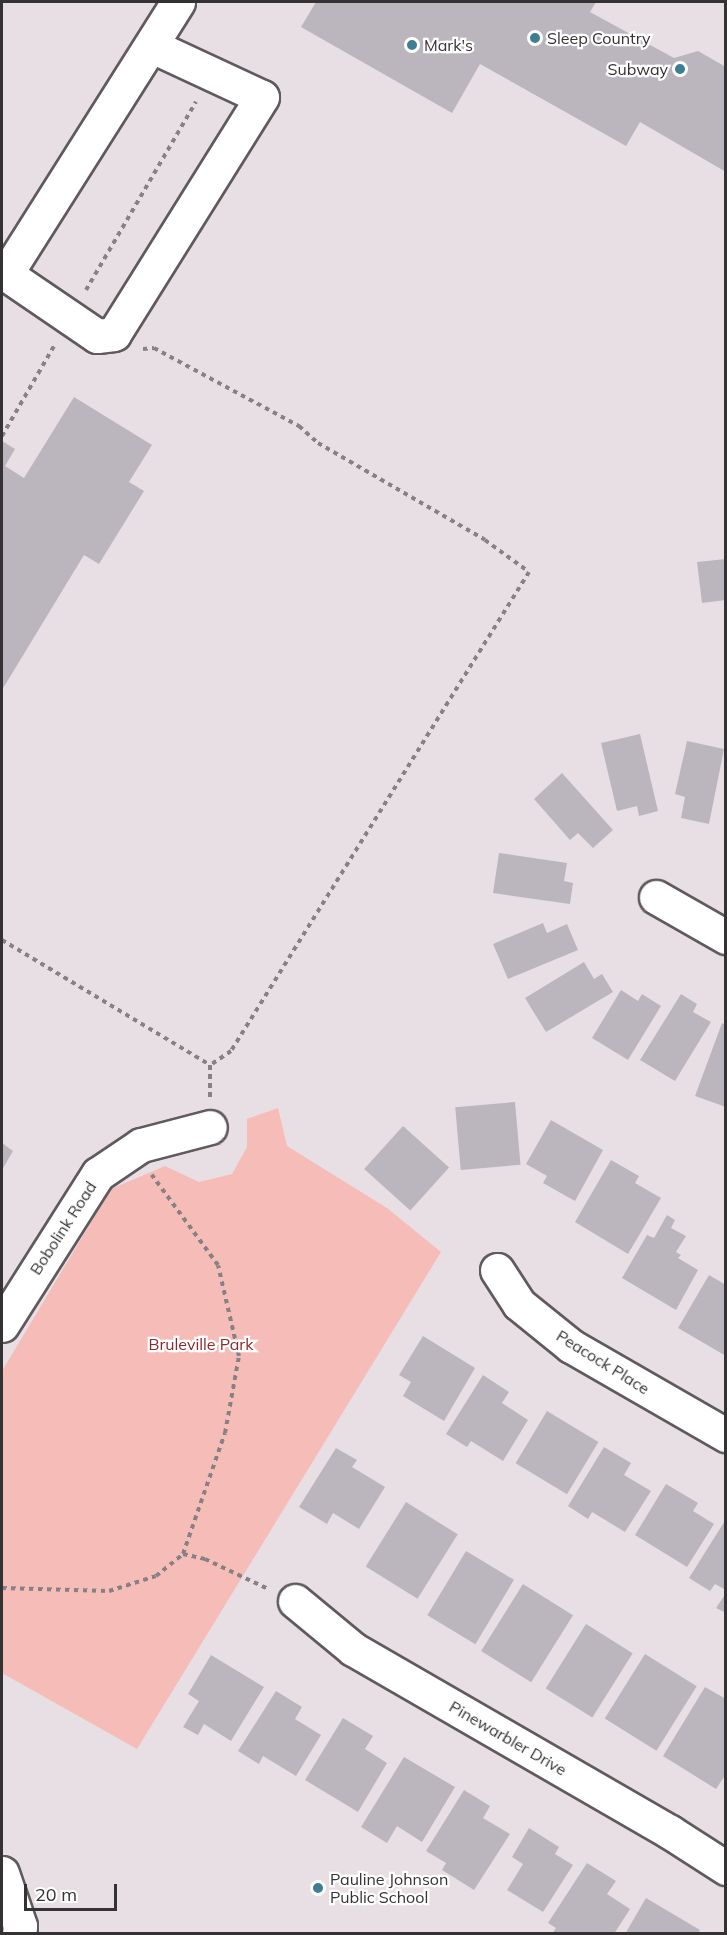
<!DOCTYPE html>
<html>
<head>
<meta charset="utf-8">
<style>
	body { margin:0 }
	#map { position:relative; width:727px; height:1935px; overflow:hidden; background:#e8dfe5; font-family:Mulish,sans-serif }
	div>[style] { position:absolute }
	.green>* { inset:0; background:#f5bcb8 }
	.building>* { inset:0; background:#bbb6bd; transform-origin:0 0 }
	.path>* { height:4px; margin-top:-2px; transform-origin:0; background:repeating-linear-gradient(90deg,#878185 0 4.5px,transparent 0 9px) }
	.roads { filter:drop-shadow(2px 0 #60595e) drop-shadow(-2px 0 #60595e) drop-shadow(0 2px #60595e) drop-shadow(0 -2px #60595e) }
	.minor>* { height:33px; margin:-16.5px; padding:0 16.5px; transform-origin:16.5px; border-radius:16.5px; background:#fff }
	.dots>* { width:16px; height:16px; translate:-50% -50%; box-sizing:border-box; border:3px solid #fff; border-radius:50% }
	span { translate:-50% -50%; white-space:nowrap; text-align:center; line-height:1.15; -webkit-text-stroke:4.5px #fff; paint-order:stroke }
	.poi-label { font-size:16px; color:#353234 }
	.left { translate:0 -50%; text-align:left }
	.right { translate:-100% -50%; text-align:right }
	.street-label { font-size:16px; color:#353234 }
	.park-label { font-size:16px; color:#8b272b }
	.frame { position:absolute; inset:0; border:3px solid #353234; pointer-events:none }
	.scale { position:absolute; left:24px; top:1884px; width:93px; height:27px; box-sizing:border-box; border:3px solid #353234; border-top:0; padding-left:8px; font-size:18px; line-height:21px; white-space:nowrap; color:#353234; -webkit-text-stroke:4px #fff; paint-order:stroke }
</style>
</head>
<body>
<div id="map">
	<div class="green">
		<i style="clip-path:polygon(278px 1108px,287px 1146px,387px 1208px,441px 1252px,137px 1749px,2px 1673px,2px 1371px,111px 1189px,165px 1166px,199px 1182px,232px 1174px,247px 1147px,247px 1119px)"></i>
	</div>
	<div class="building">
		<i style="clip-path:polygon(316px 2px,596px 2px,590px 12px,674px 58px,698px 51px,726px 67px,726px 172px,640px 122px,626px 146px,480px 64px,452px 113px,301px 27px)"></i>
		<i style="clip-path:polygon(74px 397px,152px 445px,129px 482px,144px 491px,99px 564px,84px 555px,2px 690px,2px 441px,15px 449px,5px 466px,24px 478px)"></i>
		<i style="clip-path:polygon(726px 559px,726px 600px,702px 603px,697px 562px)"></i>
		<i style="clip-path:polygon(640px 734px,658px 811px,639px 816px,637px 806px,617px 811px,601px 743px)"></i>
		<i style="clip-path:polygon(687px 741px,724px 749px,709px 824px,681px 818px,685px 797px,675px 794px)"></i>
		<i style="clip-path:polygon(562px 773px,613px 830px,593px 848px,578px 833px,570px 840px,534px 799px)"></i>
		<i style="clip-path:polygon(499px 853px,567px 863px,564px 881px,573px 883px,570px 904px,493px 893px)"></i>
		<i style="clip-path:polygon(543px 923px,547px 933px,567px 924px,578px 950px,508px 979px,493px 944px)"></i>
		<i style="clip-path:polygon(584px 962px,594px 979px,602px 974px,613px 992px,546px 1032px,525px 998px)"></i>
		<i style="clip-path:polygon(621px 990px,638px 1001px,642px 994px,661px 1006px,628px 1060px,592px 1038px)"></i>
		<i style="clip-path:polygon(681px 994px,697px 1004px,693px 1012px,711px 1022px,675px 1081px,640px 1060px)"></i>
		<i style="clip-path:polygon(722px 1023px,726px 1025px,726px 1107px,695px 1096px)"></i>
		<i style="left:515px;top:1102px;width:63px;height:60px;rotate:85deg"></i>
		<i style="clip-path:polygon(551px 1120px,603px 1150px,575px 1201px,543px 1183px,547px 1176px,526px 1164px)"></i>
		<i style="left:403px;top:1126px;width:62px;height:58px;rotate:42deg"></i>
		<i style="clip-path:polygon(2px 1143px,13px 1151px,2px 1170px)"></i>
		<i style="clip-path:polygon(611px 1160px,639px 1176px,635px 1183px,661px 1198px,628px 1254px,575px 1222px)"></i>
		<i style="clip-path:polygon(667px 1215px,675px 1220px,671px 1228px,686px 1236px,676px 1252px,681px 1255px,678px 1258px,698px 1270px,676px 1310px,622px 1278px,647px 1235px,654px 1238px)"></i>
		<i style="clip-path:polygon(709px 1275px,726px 1285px,726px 1356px,678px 1328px)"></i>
		<i style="clip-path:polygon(423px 1336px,475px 1368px,444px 1421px,403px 1396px,411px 1382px,399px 1375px)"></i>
		<i style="clip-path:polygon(483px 1375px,509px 1392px,502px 1403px,528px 1420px,503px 1461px,471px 1441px,467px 1447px,446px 1434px)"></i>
		<i style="left:547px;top:1411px;width:60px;height:61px;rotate:31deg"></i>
		<i style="clip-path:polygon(604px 1447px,631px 1463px,624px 1475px,651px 1491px,625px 1532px,592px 1512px,588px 1519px,568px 1506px)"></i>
		<i style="clip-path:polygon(336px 1448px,357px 1460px,352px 1467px,385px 1487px,359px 1529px,333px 1513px,327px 1524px,299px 1507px)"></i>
		<i style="clip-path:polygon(666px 1484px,698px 1503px,693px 1511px,714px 1524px,687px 1567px,635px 1535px)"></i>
		<i style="left:406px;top:1502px;width:61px;height:76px;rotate:32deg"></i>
		<i style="clip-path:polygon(726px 1519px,726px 1590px,715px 1584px,710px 1591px,689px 1578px)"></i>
		<i style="left:466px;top:1551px;width:56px;height:75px;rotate:31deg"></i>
		<i style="left:523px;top:1584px;width:59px;height:79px;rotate:32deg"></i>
		<i style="clip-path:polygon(726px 1593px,726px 1613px,716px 1608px)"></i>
		<i style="left:586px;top:1624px;width:55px;height:76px;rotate:32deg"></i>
		<i style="left:645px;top:1654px;width:61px;height:76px;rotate:32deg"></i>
		<i style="clip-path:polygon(211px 1655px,264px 1687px,231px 1741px,204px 1724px,198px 1735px,183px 1727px,199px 1701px,188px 1694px)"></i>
		<i style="clip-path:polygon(705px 1687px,726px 1699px,726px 1774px,716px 1789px,663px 1756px)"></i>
		<i style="clip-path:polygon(276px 1691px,302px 1707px,295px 1719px,321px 1735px,296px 1776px,263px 1756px,259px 1764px,238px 1751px)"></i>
		<i style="clip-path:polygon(343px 1718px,373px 1736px,365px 1749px,387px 1763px,358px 1812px,305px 1780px)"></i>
		<i style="clip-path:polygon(404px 1757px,455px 1787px,422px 1842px,397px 1826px,387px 1843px,361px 1827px)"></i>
		<i style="clip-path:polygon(464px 1790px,490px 1806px,483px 1818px,510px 1834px,474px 1890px,442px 1870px,446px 1863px,426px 1851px)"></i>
		<i style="clip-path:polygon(529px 1828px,559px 1847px,555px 1854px,573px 1865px,543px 1912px,507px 1890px,523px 1864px,512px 1857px)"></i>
		<i style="clip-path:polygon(587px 1863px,616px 1881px,607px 1894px,630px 1909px,614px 1934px,552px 1934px,556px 1928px,548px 1923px)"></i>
		<i style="clip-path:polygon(646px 1898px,700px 1930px,698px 1934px,625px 1934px)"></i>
	</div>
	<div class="path">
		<i style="left:86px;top:290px;width:218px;rotate:-59.7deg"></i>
		<i style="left:143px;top:349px;width:11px;rotate:-5deg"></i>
		<i style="left:154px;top:348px;width:165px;rotate:28.3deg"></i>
		<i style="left:299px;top:426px;width:25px;rotate:42deg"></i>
		<i style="left:318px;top:443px;width:193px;rotate:30.1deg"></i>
		<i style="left:485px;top:540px;width:54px;rotate:36deg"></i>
		<i style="left:529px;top:572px;width:564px;rotate:121.89deg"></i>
		<i style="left:231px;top:1051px;width:25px;rotate:146deg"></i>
		<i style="left:210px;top:1065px;width:32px;rotate:90deg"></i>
		<i style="left:2px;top:436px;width:104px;rotate:-60deg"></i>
		<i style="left:2px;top:940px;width:243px;rotate:31deg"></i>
		<i style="left:183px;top:1554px;width:23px;rotate:13deg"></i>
		<i style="left:205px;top:1559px;width:68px;rotate:25.4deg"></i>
		<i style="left:2px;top:1588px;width:107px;rotate:1.6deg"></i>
		<i style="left:109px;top:1591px;width:49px;rotate:-17.7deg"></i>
		<i style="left:156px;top:1576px;width:35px;rotate:-39deg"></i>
		<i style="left:183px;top:1554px;width:128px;rotate:-70.9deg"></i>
		<i style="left:225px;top:1433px;width:78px;rotate:-79.7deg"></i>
		<i style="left:239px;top:1356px;width:93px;rotate:-103deg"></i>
		<i style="left:218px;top:1265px;width:112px;rotate:-126.3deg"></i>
	</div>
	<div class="roads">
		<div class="minor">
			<i style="left:152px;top:46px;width:121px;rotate:24.9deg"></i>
			<i style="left:262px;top:97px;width:279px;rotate:122deg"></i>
			<i style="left:114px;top:334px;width:17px;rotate:173deg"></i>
			<i style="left:97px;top:336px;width:110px;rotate:-145.7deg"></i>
			<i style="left:6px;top:274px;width:322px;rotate:-57.7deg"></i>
			<i style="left:656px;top:897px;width:81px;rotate:29.7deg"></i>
			<i style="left:497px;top:1270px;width:40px;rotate:57.1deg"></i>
			<i style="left:519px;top:1304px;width:67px;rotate:38.9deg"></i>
			<i style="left:571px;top:1346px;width:179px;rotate:29.9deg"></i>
			<i style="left:2px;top:1325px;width:179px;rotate:-57.6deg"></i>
			<i style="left:98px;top:1174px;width:52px;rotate:-34deg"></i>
			<i style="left:141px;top:1145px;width:71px;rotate:-14.6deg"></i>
			<i style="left:295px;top:1601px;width:75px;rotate:39.6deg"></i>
			<i style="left:353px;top:1649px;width:366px;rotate:30deg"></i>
			<i style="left:670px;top:1832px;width:67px;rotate:32.7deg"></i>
			<i style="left:2px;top:1873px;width:56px;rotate:71.2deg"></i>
			<i style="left:20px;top:1926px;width:8px;rotate:97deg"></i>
		</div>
	</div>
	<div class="dots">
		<i style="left:535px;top:38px;background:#3e7d92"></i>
		<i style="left:412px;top:45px;background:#3e7d92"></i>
		<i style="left:680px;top:69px;background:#3e7d92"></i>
		<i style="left:318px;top:1888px;background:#3e7d92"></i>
	</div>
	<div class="poi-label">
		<span class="left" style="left:547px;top:38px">Sleep Country</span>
		<span class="left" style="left:424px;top:45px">Mark's</span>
		<span class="right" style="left:668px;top:69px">Subway</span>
		<span class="left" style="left:330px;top:1888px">Pauline Johnson<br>Public School</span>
	</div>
	<div class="street-label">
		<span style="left:63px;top:1228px;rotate:-57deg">Bobolink Road</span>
		<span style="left:603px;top:1362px;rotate:32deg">Peacock Place</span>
		<span style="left:508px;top:1738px;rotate:30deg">Pinewarbler Drive</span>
	</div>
	<div class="park-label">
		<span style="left:201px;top:1344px">Bruleville Park</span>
	</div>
	<div class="frame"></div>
	<div class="scale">20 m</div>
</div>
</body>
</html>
